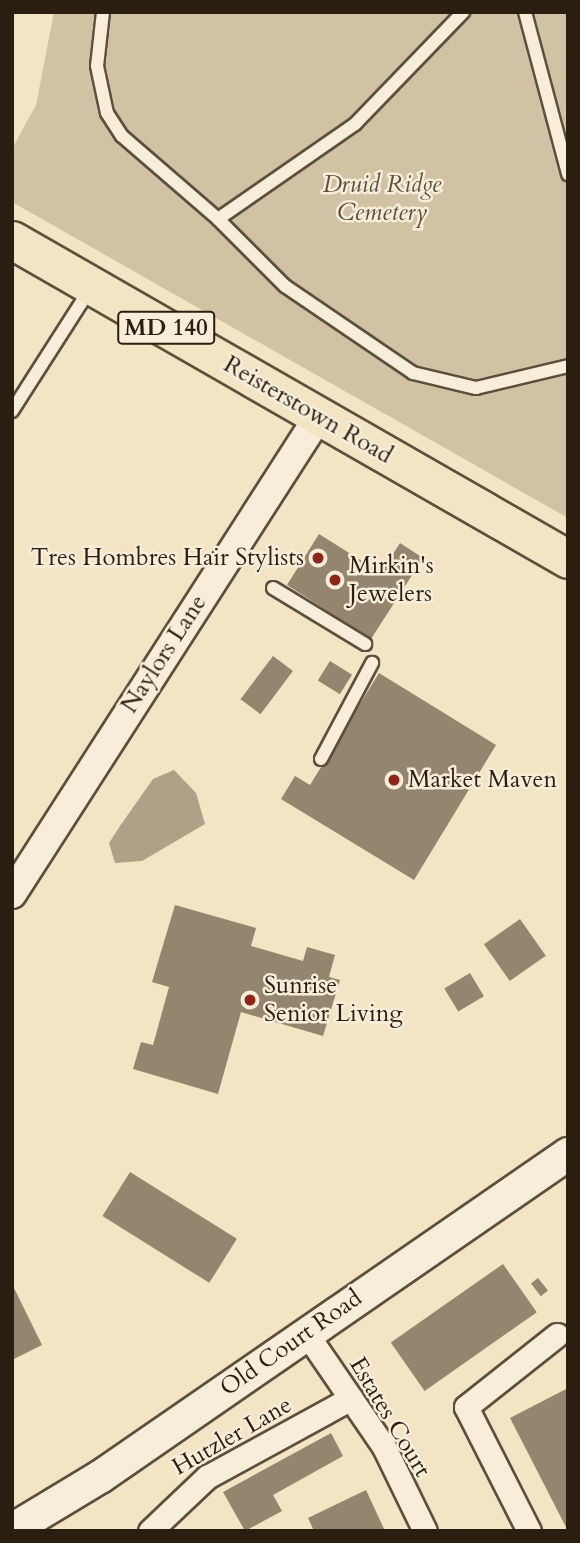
<!DOCTYPE html>
<html>
<head>
<meta charset="utf-8">
<style>
	body { margin:0 }
	#map { position:relative; width:580px; height:1543px; overflow:hidden; background:#f3e4c4; font-family:Cardo,serif }
	div>[style] { position:absolute }
	.green>* { inset:0; background:#d1c2a5 }
	.water>* { inset:0; background:#afa187 }
	.building>* { inset:0; background:#93856e; transform-origin:0 0 }
	.roads { filter:drop-shadow(2px 0 #5c503d) drop-shadow(-2px 0 #5c503d) drop-shadow(0 2px #5c503d) drop-shadow(0 -2px #5c503d) }
	.service>* { height:12px; margin:-6px; padding:0 6px; transform-origin:6px; border-radius:6px; background:#f7edd9 }
	.minor>* { height:23px; margin:-11.5px; padding:0 11.5px; transform-origin:11.5px; border-radius:11.5px; background:#f7edd9 }
	.tertiary>* { height:28px; margin:-14px; padding:0 14px; transform-origin:14px; border-radius:14px; background:#f7edd9 }
	.secondary>* { height:32px; margin:-16px; padding:0 16px; transform-origin:16px; border-radius:16px; background:#f7edd9 }
	.primary>* { height:37px; margin:-18.5px; padding:0 18.5px; transform-origin:18.5px; border-radius:18.5px; background:#f3e4c4 }
	.dots>* { width:19px; height:19px; translate:-50% -50%; box-sizing:border-box; border:4px solid #f7edd9; border-radius:50% }
	span { translate:-50% -50%; white-space:nowrap; text-align:center; line-height:1.15; -webkit-text-stroke:5px #f7edd9; paint-order:stroke }
	.shield-label span { padding:2px 5px; background:#f7edd9; border:2px solid; border-radius:5px; -webkit-text-stroke-width:0 }
	.shield-label { font-size:23px; color:#2a1e10; font-weight:700 }
	.park-label { font-size:24px; color:#5c4f3d; font-style:italic }
	.street-label { font-size:24px; color:#2a1e10 }
	.poi-label { font-size:24px; color:#2a1e10 }
	.right { translate:-100% -50%; text-align:right }
	.left { translate:0 -50%; text-align:left }
	.frame { position:absolute; inset:0; border:14px solid #2a1e10; pointer-events:none }
</style>
</head>
<body>
<div id="map">
	<div class="green">
		<i style="clip-path:polygon(54px 12px,568px 12px,568px 518px,12px 202px,12px 149px,36px 105px)"></i>
	</div>
	<div class="water">
		<i style="clip-path:polygon(174px 770px,196px 793px,205px 824px,142px 861px,115px 863px,109px 843px,120px 826px,153px 779px)"></i>
	</div>
	<div class="building">
		<i style="clip-path:polygon(319px 534px,381px 573px,400px 543px,423px 558px,371px 639px,287px 585px)"></i>
		<i style="left:273px;top:656px;width:25px;height:54px;rotate:37deg"></i>
		<i style="left:330px;top:661px;width:26px;height:23px;rotate:32deg"></i>
		<i style="clip-path:polygon(379px 673px,496px 745px,414px 880px,281px 799px,295px 776px,310px 785px)"></i>
		<i style="clip-path:polygon(175px 905px,256px 928px,251px 946px,303px 961px,307px 947px,335px 955px,329px 977px,340px 980px,323px 1036px,241px 1012px,218px 1094px,133px 1069px,141px 1042px,153px 1045px,169px 987px,152px 982px)"></i>
		<i style="left:520px;top:919px;width:45px;height:44px;rotate:55deg"></i>
		<i style="left:470px;top:973px;width:27px;height:30px;rotate:59deg"></i>
		<i style="left:130px;top:1172px;width:126px;height:52px;rotate:32deg"></i>
		<i style="left:503px;top:1264px;width:59px;height:137px;rotate:55deg"></i>
		<i style="left:538px;top:1278px;width:16px;height:9px;rotate:52deg"></i>
		<i style="clip-path:polygon(12px 1284px,42px 1345px,12px 1360px)"></i>
		<i style="clip-path:polygon(568px 1388px,568px 1531px,510px 1418px)"></i>
		<i style="clip-path:polygon(331px 1433px,343px 1456px,273px 1495px,282px 1511px,245px 1531px,223px 1492px)"></i>
		<i style="clip-path:polygon(366px 1490px,385px 1531px,314px 1531px,308px 1518px)"></i>
	</div>
	<div class="roads">
		<div class="service">
			<i style="left:103px;top:12px;width:54px;rotate:96.3deg"></i>
			<i style="left:97px;top:66px;width:48px;rotate:78deg"></i>
			<i style="left:107px;top:113px;width:27px;rotate:57deg"></i>
			<i style="left:122px;top:136px;width:127px;rotate:40.8deg"></i>
			<i style="left:218px;top:219px;width:167px;rotate:-34.7deg"></i>
			<i style="left:355px;top:124px;width:156px;rotate:-46deg"></i>
			<i style="left:525px;top:12px;width:168px;rotate:75.1deg"></i>
			<i style="left:218px;top:219px;width:95px;rotate:45deg"></i>
			<i style="left:285px;top:286px;width:155px;rotate:34.2deg"></i>
			<i style="left:413px;top:373px;width:65px;rotate:13.4deg"></i>
			<i style="left:476px;top:388px;width:95px;rotate:-13.4deg"></i>
			<i style="left:12px;top:411px;width:145px;rotate:-57.4deg"></i>
			<i style="left:273px;top:588px;width:108px;rotate:31.3deg"></i>
			<i style="left:321px;top:759px;width:109px;rotate:-62deg"></i>
		</div>
		<div class="minor">
			<i style="left:306px;top:1333px;width:138px;rotate:55.6deg"></i>
			<i style="left:384px;top:1447px;width:93px;rotate:64deg"></i>
			<i style="left:150px;top:1531px;width:79px;rotate:-43.5deg"></i>
			<i style="left:207px;top:1477px;width:164px;rotate:-28.7deg"></i>
			<i style="left:529px;top:1531px;width:139px;rotate:-116.9deg"></i>
			<i style="left:466px;top:1407px;width:116px;rotate:-38.4deg"></i>
		</div>
		<div class="tertiary">
			<i style="left:12px;top:894px;width:568px;rotate:-57.29deg"></i>
		</div>
		<div class="secondary">
			<i style="left:12px;top:1530px;width:103px;rotate:-31.1deg"></i>
			<i style="left:100px;top:1477px;width:569px;rotate:-34.61deg"></i>
		</div>
		<div class="primary">
			<i style="left:12px;top:240px;width:641px;rotate:29.84deg"></i>
		</div>
	</div>
	<div class="dots">
		<i style="left:318px;top:558px;background:#8f2418"></i>
		<i style="left:335px;top:580px;background:#8f2418"></i>
		<i style="left:394px;top:780px;background:#8f2418"></i>
		<i style="left:250px;top:1000px;background:#8f2418"></i>
	</div>
	<div class="shield-label">
		<span style="left:166px;top:328px">MD 140</span>
	</div>
	<div class="park-label">
		<span style="left:382px;top:199px">Druid Ridge<br>Cemetery</span>
	</div>
	<div class="street-label">
		<span style="left:308px;top:410px;rotate:30deg">Reisterstown Road</span>
		<span style="left:164px;top:654px;rotate:-57deg">Naylors Lane</span>
		<span style="left:291px;top:1343px;rotate:-35deg">Old Court Road</span>
		<span style="left:390px;top:1417px;rotate:59deg">Estates Court</span>
		<span style="left:232px;top:1436px;rotate:-30deg">Hutzler Lane</span>
	</div>
	<div class="poi-label">
		<span class="right" style="left:304px;top:558px">Tres Hombres Hair Stylists</span>
		<span class="left" style="left:349px;top:580px">Mirkin's<br>Jewelers</span>
		<span class="left" style="left:408px;top:780px">Market Maven</span>
		<span class="left" style="left:264px;top:1000px">Sunrise<br>Senior Living</span>
	</div>
	<div class="frame"></div>
</div>
</body>
</html>
